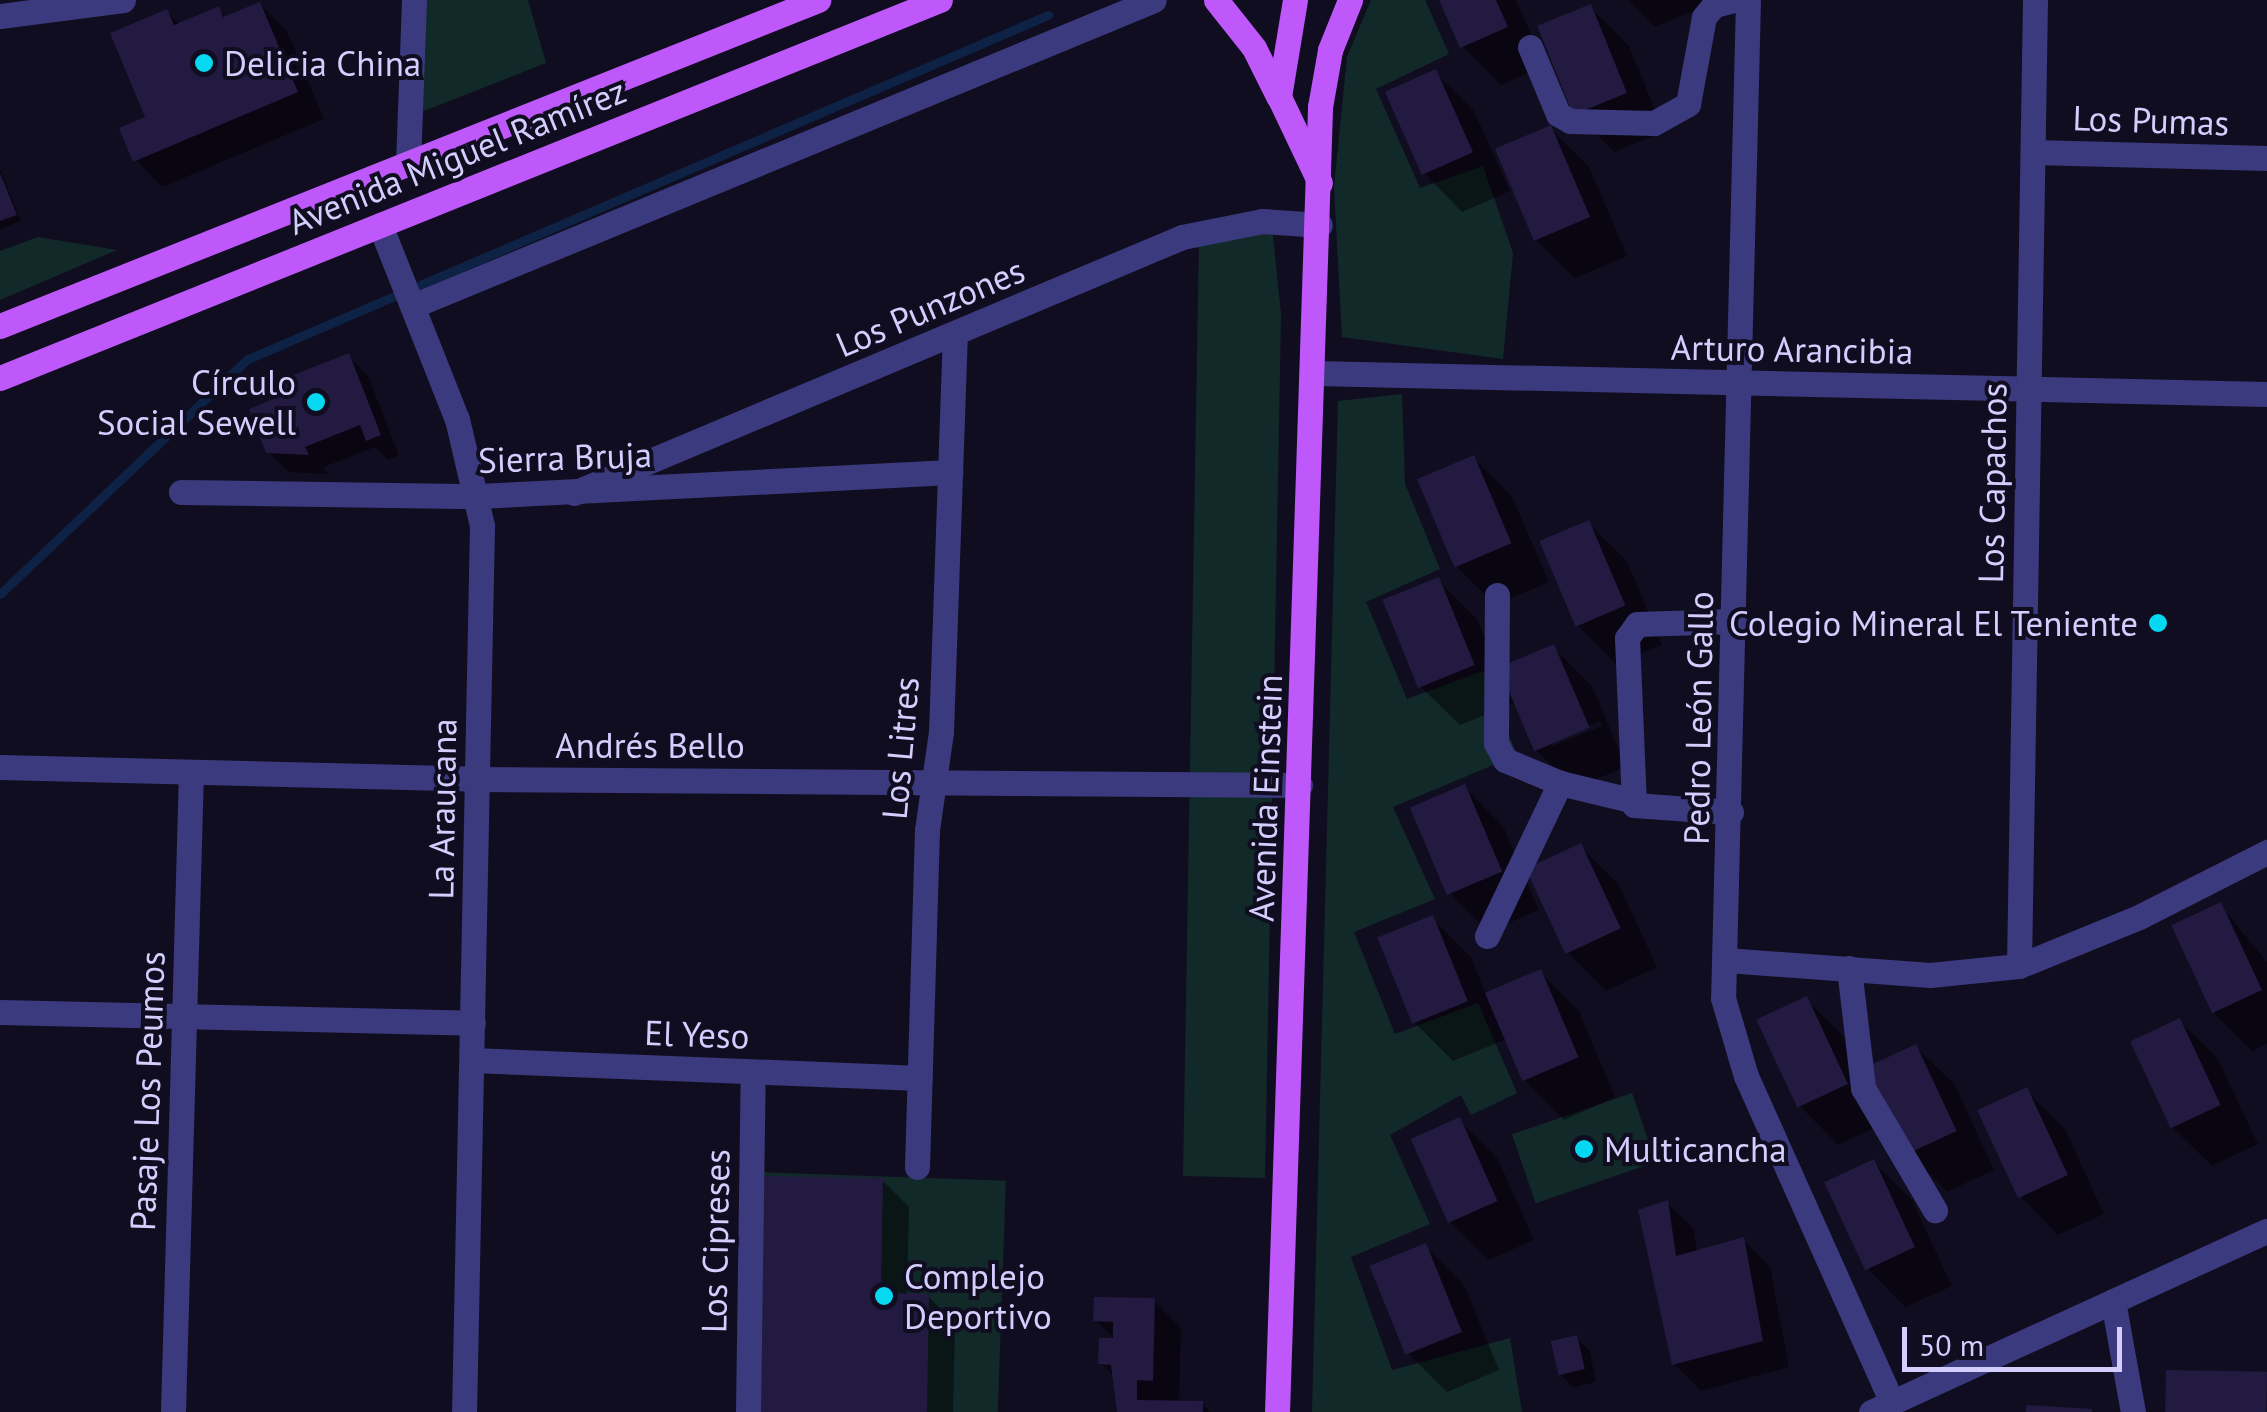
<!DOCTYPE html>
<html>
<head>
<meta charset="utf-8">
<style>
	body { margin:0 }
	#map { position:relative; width:2267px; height:1412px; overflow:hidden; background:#110d20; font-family:"PT Sans",sans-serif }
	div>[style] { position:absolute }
	.green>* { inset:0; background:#112a29; transform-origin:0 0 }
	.shadow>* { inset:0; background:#0007 }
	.stream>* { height:9px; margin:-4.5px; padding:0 4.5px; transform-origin:4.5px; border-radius:4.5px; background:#0d2244 }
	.building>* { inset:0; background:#221a40; transform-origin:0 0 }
	.minor>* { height:25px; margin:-12.5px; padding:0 12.5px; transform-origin:12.5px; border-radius:12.5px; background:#3c3a7e }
	.major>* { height:25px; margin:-12.5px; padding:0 12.5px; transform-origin:12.5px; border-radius:12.5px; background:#bf58fb }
	.dots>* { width:28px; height:28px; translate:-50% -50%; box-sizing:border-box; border:5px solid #110d20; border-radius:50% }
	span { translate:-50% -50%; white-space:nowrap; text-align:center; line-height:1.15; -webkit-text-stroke:8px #110d20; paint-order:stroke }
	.poi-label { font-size:35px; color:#d3cefe }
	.left { translate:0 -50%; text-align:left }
	.right { translate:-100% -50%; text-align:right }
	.street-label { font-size:35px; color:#d3cefe }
	.scale { position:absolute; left:1902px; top:1327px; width:220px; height:45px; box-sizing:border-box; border:5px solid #d3cefe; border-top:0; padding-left:12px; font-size:30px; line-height:35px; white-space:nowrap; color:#d3cefe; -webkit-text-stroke:8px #110d20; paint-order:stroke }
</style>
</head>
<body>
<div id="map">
	<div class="green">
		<i style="clip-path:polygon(425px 0,528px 0,546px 63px,419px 113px)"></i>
		<i style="clip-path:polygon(1371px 0,1425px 0,1449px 54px,1376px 89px,1420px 188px,1483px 166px,1513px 253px,1503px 359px,1342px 337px,1334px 187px,1347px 57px)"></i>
		<i style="clip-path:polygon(1272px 226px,1281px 314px,1265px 1178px,1183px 1176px,1199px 239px)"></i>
		<i style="clip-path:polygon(38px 237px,117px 250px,0 300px,0 251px)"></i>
		<i style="clip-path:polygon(1402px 394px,1405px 484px,1440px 569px,1366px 602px,1407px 699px,1483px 671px,1517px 755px,1393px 807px,1435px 899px,1354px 932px,1395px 1034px,1478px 1003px,1517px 1093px,1471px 1115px,1461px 1095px,1390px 1135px,1430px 1224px,1351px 1257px,1392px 1370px,1510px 1338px,1522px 1412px,1312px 1412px,1338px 401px)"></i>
		<i style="left:1632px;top:1093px;width:73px;height:127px;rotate:71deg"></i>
		<i style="left:758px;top:1172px;width:248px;height:240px;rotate:2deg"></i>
	</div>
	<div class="shadow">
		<i style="clip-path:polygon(1442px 0,1516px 0,1545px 65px,1501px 85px,1462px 46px)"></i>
		<i style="clip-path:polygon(1628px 0,1700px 0,1703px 7px,1655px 27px)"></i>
		<i style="clip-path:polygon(260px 4px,287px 31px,324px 119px,162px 187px,136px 160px,166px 12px,180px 25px,218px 9px,227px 18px)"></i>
		<i style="clip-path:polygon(1590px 7px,1629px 46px,1664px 132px,1614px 152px,1575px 113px)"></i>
		<i style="clip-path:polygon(1435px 72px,1474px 111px,1510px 191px,1462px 212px,1424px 173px)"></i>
		<i style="clip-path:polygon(1550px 128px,1589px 167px,1627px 256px,1575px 278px,1536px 240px)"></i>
		<i style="clip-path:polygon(0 169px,21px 221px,0 229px)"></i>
		<i style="clip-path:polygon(348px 356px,368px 376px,399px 455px,388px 460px,375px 447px,324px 467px,327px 474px,289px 472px,268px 452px,284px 397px)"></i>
		<i style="clip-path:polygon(1474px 458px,1512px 497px,1549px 582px,1495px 605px,1456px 566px,1420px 481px)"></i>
		<i style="clip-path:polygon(1588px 523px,1627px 561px,1662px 645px,1616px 664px,1578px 626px)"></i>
		<i style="clip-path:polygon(evenodd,1438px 580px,1477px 619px,1498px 670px,1553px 647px,1592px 686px,1626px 767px,1575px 788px,1536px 750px,1516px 702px,1460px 725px,1421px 687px,1438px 580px,1600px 721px,1602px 726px,1552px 746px,1552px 741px,1600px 721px)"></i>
		<i style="clip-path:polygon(1464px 787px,1503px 826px,1539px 910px,1488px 932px,1450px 893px)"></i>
		<i style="clip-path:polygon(1580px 846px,1619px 885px,1657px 967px,1606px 991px,1567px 952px)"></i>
		<i style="clip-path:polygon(2220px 905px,2267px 962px,2267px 1044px,2252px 1051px,2213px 1012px)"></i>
		<i style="clip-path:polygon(1432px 918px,1471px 957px,1486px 995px,1540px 972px,1579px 1011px,1615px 1097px,1564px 1120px,1525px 1081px,1507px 1039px,1453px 1061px,1414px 1022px)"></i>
		<i style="clip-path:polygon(1806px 999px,1845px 1038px,1885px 1123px,1838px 1145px,1800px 1106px)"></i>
		<i style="clip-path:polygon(2180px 1021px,2218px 1059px,2258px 1144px,2212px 1166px,2173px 1128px)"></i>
		<i style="clip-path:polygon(1916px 1047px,1955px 1085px,1994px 1170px,1947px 1192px,1909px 1153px)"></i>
		<i style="clip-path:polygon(2026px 1090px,2065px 1129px,2104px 1214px,2058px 1235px,2020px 1196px)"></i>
		<i style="clip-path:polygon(1459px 1120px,1498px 1159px,1534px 1240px,1489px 1260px,1450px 1222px)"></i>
		<i style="clip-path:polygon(1874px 1162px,1912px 1200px,1952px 1286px,1905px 1307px,1867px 1268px)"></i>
		<i style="clip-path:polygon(882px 1180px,909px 1207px,907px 1296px,928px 1296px,955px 1323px,953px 1412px,758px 1412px)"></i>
		<i style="clip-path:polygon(1667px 1203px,1694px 1229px,1697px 1253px,1743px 1240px,1770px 1267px,1789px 1367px,1701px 1391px,1674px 1364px)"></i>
		<i style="clip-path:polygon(1425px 1246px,1464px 1285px,1499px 1370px,1447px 1392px,1408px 1353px)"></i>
		<i style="clip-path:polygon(1154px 1301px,1181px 1328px,1179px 1403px,1202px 1404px,1210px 1412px,1120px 1412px,1114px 1376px,1101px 1363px,1116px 1341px,1096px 1320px)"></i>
		<i style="clip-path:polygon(1577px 1338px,1590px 1351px,1596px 1382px,1573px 1387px,1560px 1374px)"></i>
	</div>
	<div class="stream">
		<i style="left:0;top:594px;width:342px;rotate:-43.5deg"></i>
		<i style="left:248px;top:359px;width:871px;rotate:-23.27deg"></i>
	</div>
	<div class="building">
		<i style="clip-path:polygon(1439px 0,1496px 0,1508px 27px,1460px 48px)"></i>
		<i style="clip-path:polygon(260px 2px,298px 92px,133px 162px,119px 128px,145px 117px,110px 33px,167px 9px,174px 25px,219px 6px,223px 17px)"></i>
		<i style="left:1591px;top:4px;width:96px;height:58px;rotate:68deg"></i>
		<i style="left:1436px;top:69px;width:91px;height:56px;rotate:66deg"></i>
		<i style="left:1551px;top:125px;width:100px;height:61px;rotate:67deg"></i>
		<i style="clip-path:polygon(0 173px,17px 215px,0 221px)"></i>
		<i style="clip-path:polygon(349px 353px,381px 435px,366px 441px,360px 425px,305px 447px,309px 455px,266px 453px,249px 409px,281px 396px,276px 382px)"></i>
		<i style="left:1474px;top:455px;width:96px;height:62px;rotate:67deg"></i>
		<i style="left:1589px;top:520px;width:93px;height:54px;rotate:67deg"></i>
		<i style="left:1439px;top:577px;width:95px;height:61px;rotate:68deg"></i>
		<i style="left:1554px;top:644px;width:91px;height:60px;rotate:67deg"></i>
		<i style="left:1465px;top:784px;width:95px;height:60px;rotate:67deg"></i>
		<i style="left:1581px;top:843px;width:94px;height:61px;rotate:65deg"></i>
		<i style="left:2221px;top:902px;width:97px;height:55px;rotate:65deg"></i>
		<i style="left:1433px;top:915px;width:93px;height:60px;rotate:68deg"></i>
		<i style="left:1541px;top:969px;width:96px;height:61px;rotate:67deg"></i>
		<i style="left:1807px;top:996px;width:97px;height:56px;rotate:65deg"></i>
		<i style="left:2180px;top:1018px;width:96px;height:55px;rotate:65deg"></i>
		<i style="left:1916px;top:1044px;width:96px;height:55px;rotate:65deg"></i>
		<i style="left:2027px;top:1087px;width:97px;height:55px;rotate:65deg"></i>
		<i style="left:1460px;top:1117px;width:92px;height:54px;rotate:66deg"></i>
		<i style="left:1874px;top:1159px;width:97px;height:55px;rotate:65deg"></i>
		<i style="clip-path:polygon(761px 1176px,883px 1178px,881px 1293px,929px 1294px,927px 1412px,756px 1412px)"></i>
		<i style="clip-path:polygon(1668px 1200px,1676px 1256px,1744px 1237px,1763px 1341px,1672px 1365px,1638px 1210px)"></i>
		<i style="left:1426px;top:1243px;width:96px;height:61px;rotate:68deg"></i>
		<i style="clip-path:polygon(1094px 1297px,1155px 1298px,1153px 1381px,1137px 1380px,1137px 1400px,1203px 1401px,1203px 1412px,1117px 1412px,1111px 1365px,1098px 1364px,1099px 1338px,1113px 1338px,1113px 1322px,1093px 1321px)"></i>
		<i style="left:1577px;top:1335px;width:35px;height:27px;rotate:77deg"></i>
		<i style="left:2166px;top:1370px;width:101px;height:42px;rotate:1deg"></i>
		<i style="clip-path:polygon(2026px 1405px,2092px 1409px,2092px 1412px,2026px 1412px)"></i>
	</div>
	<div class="minor">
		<i style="left:1748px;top:0;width:998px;rotate:91.43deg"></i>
		<i style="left:1723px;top:998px;width:81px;rotate:73.6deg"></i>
		<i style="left:1746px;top:1076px;width:357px;rotate:65.9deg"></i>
		<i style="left:0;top:16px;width:124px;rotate:-7.4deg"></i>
		<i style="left:1530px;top:47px;width:73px;rotate:67.3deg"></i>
		<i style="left:1558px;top:114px;width:14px;rotate:30deg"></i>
		<i style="left:1570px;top:121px;width:84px;rotate:1.4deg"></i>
		<i style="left:1654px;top:123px;width:39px;rotate:-29deg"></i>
		<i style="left:1688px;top:104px;width:88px;rotate:-79.6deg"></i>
		<i style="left:1704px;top:17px;width:16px;rotate:-50deg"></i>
		<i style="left:1714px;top:5px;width:21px;rotate:-14deg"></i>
		<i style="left:2033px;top:152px;width:234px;rotate:1.5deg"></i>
		<i style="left:408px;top:164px;width:164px;rotate:-87.9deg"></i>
		<i style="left:380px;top:225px;width:209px;rotate:68.4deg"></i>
		<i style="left:457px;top:419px;width:110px;rotate:76.8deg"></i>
		<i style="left:482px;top:526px;width:886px;rotate:91.16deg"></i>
		<i style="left:415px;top:305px;width:799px;rotate:-22.43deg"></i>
		<i style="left:1315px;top:373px;width:952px;rotate:1.26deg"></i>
		<i style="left:181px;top:492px;width:297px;rotate:0.8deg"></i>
		<i style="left:478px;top:496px;width:473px;rotate:-2.9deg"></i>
		<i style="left:574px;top:493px;width:660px;rotate:-22.83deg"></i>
		<i style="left:1182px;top:237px;width:82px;rotate:-11.3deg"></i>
		<i style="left:1262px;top:221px;width:58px;rotate:3.9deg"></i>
		<i style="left:1497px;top:595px;width:148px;rotate:90.4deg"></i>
		<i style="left:1496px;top:743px;width:19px;rotate:62deg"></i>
		<i style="left:1505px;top:760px;width:60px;rotate:22.7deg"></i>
		<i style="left:1560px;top:783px;width:73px;rotate:13.5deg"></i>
		<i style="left:0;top:767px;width:478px;rotate:1.4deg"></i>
		<i style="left:478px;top:779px;width:822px;rotate:0.42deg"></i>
		<i style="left:1731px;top:812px;width:97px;rotate:-175.9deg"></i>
		<i style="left:1634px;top:805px;width:167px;rotate:-92.4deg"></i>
		<i style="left:1627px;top:638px;width:17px;rotate:-54deg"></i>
		<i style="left:1637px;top:624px;width:98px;rotate:-1.8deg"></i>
		<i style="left:1487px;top:936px;width:170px;rotate:-64.5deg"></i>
		<i style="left:1726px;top:960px;width:205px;rotate:4.2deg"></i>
		<i style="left:1930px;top:975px;width:89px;rotate:-5.8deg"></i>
		<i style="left:2019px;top:966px;width:130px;rotate:-22.2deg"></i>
		<i style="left:2139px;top:917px;width:144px;rotate:-26.9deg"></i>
		<i style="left:2019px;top:966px;width:966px;rotate:-89.05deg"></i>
		<i style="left:1849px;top:968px;width:121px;rotate:83.3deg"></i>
		<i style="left:1863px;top:1088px;width:142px;rotate:59.5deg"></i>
		<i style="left:0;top:1012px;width:473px;rotate:1.3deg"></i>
		<i style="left:472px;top:1060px;width:448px;rotate:2.3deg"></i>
		<i style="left:917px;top:1167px;width:337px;rotate:-88.3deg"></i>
		<i style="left:927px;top:830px;width:99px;rotate:-81.9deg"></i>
		<i style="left:941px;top:732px;width:396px;rotate:-88deg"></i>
		<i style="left:2113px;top:1301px;width:113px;rotate:79.8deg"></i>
		<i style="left:173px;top:1412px;width:640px;rotate:-88.39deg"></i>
		<i style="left:748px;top:1412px;width:340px;rotate:-89.2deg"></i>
		<i style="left:1871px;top:1412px;width:435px;rotate:-24.6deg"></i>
	</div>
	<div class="major">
		<i style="left:1216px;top:0;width:61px;rotate:51.6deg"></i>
		<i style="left:1254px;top:48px;width:54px;rotate:63.4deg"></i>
		<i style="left:1295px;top:0;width:98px;rotate:99.4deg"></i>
		<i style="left:1279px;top:97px;width:95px;rotate:64.5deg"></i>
		<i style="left:0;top:326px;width:881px;rotate:-21.73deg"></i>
		<i style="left:0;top:378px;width:1013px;rotate:-21.91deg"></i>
		<i style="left:1277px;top:1412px;width:1306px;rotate:-88.11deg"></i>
		<i style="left:1320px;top:107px;width:58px;rotate:-80deg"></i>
		<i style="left:1330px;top:50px;width:54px;rotate:-68.2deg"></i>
	</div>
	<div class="dots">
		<i style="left:204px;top:63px;background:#06d8f1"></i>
		<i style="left:316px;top:402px;background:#06d8f1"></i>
		<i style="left:2158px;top:623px;background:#06d8f1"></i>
		<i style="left:1584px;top:1149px;background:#06d8f1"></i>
		<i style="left:884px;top:1296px;background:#06d8f1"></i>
	</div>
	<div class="poi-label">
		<span class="left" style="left:224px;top:63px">Delicia China</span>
		<span class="right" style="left:296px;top:402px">Círculo<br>Social Sewell</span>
		<span class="right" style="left:2138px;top:623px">Colegio Mineral El Teniente</span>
		<span class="left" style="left:1604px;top:1149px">Multicancha</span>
		<span class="left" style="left:904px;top:1296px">Complejo<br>Deportivo</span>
	</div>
	<div class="street-label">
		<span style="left:2151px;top:120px;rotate:2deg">Los Pumas</span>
		<span style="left:457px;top:156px;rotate:-22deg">Avenida Miguel Ramírez</span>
		<span style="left:930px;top:307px;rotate:-23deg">Los Punzones</span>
		<span style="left:1792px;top:349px;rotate:1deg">Arturo Arancibia</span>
		<span style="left:565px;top:457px;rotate:-2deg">Sierra Bruja</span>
		<span style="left:1992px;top:483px;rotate:-89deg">Los Capachos</span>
		<span style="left:1698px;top:718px;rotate:-89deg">Pedro León Gallo</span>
		<span style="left:650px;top:745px">Andrés Bello</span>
		<span style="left:900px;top:748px;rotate:-85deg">Los Litres</span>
		<span style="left:1265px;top:798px;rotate:-88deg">Avenida Einstein</span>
		<span style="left:442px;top:809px;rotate:-89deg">La Araucana</span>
		<span style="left:697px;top:1034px;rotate:2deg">El Yeso</span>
		<span style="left:147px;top:1091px;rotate:-88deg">Pasaje Los Peumos</span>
		<span style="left:715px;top:1241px;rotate:-89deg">Los Cipreses</span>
	</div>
	<div class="scale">50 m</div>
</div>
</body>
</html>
